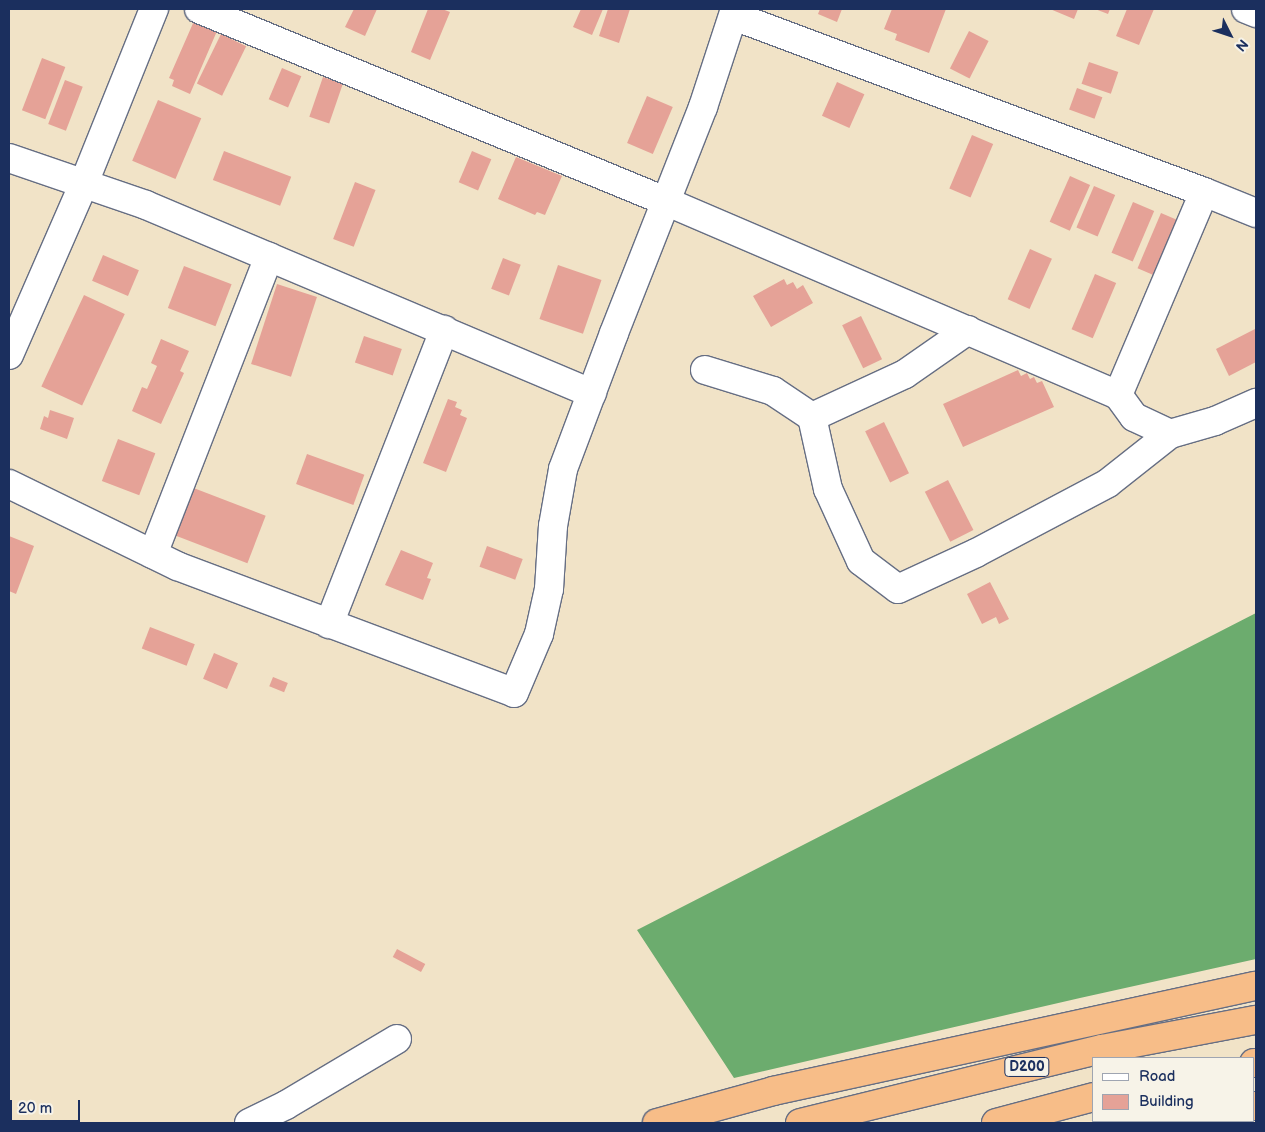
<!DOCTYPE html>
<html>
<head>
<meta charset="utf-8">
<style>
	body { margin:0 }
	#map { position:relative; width:1265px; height:1132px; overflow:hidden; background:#f1e3c7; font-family:"Balsamiq Sans",sans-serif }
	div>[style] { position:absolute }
	.forest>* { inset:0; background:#6cac6e }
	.building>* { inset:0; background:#e5a297; transform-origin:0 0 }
	.roads { filter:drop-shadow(1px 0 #666e83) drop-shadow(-1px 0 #666e83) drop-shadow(0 1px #666e83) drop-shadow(0 -1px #666e83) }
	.minor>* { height:28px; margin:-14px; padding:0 14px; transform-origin:14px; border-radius:14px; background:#fff }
	.highway>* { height:28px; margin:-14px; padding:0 14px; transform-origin:14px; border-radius:14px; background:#f7bd88 }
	span { translate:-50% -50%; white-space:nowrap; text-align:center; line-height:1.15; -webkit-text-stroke:4px #f7f3e8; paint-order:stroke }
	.shield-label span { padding:1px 4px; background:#f7f3e8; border:1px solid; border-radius:4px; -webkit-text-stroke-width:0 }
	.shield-label { font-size:14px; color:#1b2f5e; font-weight:700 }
	.frame { position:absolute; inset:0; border:10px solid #1b2f5e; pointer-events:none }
	.legend { position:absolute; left:1092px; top:1057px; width:162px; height:65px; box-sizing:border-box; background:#f7f3e8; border:1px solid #9fa5b1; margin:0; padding:6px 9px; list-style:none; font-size:15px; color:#1b2f5e }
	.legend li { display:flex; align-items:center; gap:10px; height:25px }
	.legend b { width:25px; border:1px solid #9fa5b1 }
	.north { position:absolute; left:1205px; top:10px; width:50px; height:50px; -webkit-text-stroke:4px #f7f3e8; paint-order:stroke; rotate:131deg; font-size:14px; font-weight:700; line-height:20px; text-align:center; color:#1b2f5e }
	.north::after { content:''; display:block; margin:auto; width:18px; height:22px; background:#1b2f5e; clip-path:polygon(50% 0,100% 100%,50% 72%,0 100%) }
	.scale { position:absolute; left:10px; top:1100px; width:70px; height:22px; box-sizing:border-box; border:2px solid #1b2f5e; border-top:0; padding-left:6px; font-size:15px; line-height:18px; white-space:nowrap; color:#1b2f5e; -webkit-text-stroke:4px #f7f3e8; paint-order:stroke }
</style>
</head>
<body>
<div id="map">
	<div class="forest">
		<i style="clip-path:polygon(1256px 613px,1256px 959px,1080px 998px,734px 1078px,637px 930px)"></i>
	</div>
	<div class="building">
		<i style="clip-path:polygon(354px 9px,377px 9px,365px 36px,345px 27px)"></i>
		<i style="clip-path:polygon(428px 9px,442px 9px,450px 12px,430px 60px,411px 52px)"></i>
		<i style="clip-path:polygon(581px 9px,603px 9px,592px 35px,573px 27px)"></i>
		<i style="clip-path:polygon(608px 9px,630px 9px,619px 43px,599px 36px)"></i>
		<i style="clip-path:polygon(820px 9px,842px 9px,837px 22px,818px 14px)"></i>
		<i style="clip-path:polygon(892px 9px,946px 9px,929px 53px,895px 40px,897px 34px,884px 29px)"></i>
		<i style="clip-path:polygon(1050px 9px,1078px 9px,1074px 19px)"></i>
		<i style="clip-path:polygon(1095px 9px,1110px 9px,1108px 14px)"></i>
		<i style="clip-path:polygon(1127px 9px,1154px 9px,1139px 45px,1116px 36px)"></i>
		<i style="clip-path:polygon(194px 21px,217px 31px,190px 94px,172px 86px,174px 80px,169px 78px)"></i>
		<i style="left:969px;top:31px;width:22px;height:42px;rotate:27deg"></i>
		<i style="left:221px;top:34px;width:28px;height:55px;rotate:26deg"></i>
		<i style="left:42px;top:58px;width:25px;height:56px;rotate:21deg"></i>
		<i style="left:1089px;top:62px;width:31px;height:23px;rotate:19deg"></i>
		<i style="left:282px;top:68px;width:21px;height:34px;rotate:23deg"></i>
		<i style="left:323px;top:77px;width:21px;height:42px;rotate:19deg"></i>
		<i style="left:65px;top:80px;width:19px;height:47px;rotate:21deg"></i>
		<i style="left:837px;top:82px;width:30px;height:37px;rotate:24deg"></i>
		<i style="left:1077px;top:88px;width:27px;height:23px;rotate:20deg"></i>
		<i style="left:647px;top:96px;width:28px;height:51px;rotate:23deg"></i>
		<i style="left:158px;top:100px;width:47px;height:66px;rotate:23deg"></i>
		<i style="left:972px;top:135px;width:23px;height:58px;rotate:23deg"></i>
		<i style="left:224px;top:151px;width:72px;height:31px;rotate:21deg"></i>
		<i style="left:472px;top:151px;width:21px;height:34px;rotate:23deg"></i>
		<i style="clip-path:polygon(516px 157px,562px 176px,545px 215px,537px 212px,535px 215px,498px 199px)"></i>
		<i style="left:1070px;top:176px;width:22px;height:50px;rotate:24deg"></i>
		<i style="left:355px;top:182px;width:22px;height:61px;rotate:21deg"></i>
		<i style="left:1094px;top:186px;width:23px;height:45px;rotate:23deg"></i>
		<i style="left:1133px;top:202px;width:23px;height:55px;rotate:23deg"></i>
		<i style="left:1161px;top:213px;width:26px;height:60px;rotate:23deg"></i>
		<i style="left:1030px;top:249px;width:24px;height:55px;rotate:24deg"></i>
		<i style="left:103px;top:255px;width:39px;height:28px;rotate:23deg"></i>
		<i style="left:503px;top:258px;width:19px;height:33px;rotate:21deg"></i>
		<i style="left:558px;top:265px;width:46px;height:57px;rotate:19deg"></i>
		<i style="left:184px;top:266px;width:51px;height:45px;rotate:21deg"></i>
		<i style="left:1095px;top:274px;width:23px;height:60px;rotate:23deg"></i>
		<i style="clip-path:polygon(784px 279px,787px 285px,793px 282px,797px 289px,803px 285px,813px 303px,771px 327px,753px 296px)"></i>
		<i style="left:277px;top:284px;width:42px;height:84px;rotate:18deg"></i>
		<i style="left:84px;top:295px;width:45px;height:101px;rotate:25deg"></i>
		<i style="left:861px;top:316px;width:48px;height:21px;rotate:64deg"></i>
		<i style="clip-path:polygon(1255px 329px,1256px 362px,1229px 376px,1216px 349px)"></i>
		<i style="left:364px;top:336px;width:40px;height:28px;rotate:19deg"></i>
		<i style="clip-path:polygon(161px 339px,189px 351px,180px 371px,184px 373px,161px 424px,132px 411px,142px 387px,147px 389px,157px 366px,151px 363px)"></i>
		<i style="clip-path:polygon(1018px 370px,1021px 376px,1027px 373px,1030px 379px,1034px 377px,1037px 383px,1042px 381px,1054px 407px,963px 447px,943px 404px)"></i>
		<i style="clip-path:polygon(448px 399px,457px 402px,455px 407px,462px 410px,460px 415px,467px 418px,446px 472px,423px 463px)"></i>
		<i style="clip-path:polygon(50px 410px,74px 418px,67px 439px,40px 429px,44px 416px,48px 418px)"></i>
		<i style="left:884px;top:422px;width:57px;height:21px;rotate:64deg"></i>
		<i style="left:118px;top:439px;width:40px;height:45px;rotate:21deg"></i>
		<i style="left:307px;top:454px;width:61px;height:32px;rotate:20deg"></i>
		<i style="left:948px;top:480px;width:56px;height:26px;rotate:63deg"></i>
		<i style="left:191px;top:487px;width:80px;height:51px;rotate:21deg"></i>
		<i style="clip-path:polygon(9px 536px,34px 546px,16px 594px,9px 591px)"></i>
		<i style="left:487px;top:546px;width:38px;height:22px;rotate:20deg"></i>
		<i style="clip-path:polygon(401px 550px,433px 563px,427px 578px,431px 579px,423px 600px,385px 585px)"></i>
		<i style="clip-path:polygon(990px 582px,1009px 619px,999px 624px,996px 617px,982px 624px,967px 594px)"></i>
		<i style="left:150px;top:627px;width:48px;height:23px;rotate:21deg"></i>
		<i style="left:214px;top:653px;width:26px;height:28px;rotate:23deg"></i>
		<i style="left:273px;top:677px;width:16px;height:10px;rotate:22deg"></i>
		<i style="left:397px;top:949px;width:32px;height:9px;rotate:28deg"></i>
	</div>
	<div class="roads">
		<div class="minor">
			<i style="left:199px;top:9px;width:504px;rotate:22.39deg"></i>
			<i style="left:665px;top:201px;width:493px;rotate:23.2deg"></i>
			<i style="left:1118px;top:395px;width:27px;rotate:54deg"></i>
			<i style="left:1134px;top:417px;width:40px;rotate:25deg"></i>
			<i style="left:1170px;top:434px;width:47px;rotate:-16.1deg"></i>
			<i style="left:1215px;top:421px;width:45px;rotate:-23.7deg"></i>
			<i style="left:1246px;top:9px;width:11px;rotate:22deg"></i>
			<i style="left:734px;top:16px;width:502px;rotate:20.53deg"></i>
			<i style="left:1204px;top:192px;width:56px;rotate:22deg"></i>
			<i style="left:9px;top:158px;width:145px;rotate:18.9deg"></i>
			<i style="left:146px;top:205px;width:484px;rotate:22.9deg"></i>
			<i style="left:9px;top:355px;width:188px;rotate:-66.4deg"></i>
			<i style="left:84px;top:183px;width:188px;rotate:-68.1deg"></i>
			<i style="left:705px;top:370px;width:71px;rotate:17.2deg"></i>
			<i style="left:773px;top:391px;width:47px;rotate:33.7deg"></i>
			<i style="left:812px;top:417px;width:74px;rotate:77.5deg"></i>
			<i style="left:828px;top:489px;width:79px;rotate:65.4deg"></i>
			<i style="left:861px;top:561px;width:46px;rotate:37.1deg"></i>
			<i style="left:898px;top:589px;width:86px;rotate:-24.8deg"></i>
			<i style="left:976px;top:553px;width:149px;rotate:-27.9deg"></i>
			<i style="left:1108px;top:483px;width:79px;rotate:-38.3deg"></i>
			<i style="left:1118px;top:395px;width:220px;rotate:-67deg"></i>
			<i style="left:812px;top:417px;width:102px;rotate:-24.8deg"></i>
			<i style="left:905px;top:374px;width:77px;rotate:-34.9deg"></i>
			<i style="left:9px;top:484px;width:187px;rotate:26deg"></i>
			<i style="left:177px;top:566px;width:360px;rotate:20.6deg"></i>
			<i style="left:514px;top:693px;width:64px;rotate:-67deg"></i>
			<i style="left:539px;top:634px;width:46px;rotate:-77.5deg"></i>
			<i style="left:549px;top:589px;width:63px;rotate:-86.4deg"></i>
			<i style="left:553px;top:526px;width:58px;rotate:-80deg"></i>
			<i style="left:563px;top:469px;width:145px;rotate:-69.4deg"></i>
			<i style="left:614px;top:333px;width:243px;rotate:-68.5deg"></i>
			<i style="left:703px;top:107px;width:103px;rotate:-71.9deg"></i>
			<i style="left:153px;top:554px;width:319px;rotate:-68.7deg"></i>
			<i style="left:329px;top:624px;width:316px;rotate:-68.6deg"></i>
			<i style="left:249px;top:1123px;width:41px;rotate:-25.9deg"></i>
			<i style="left:286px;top:1105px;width:129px;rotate:-30.7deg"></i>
		</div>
		<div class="highway">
			<i style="left:1254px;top:1063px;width:2px"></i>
			<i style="left:1254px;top:1106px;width:2px"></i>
			<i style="left:657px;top:1123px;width:120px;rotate:-15.4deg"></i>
			<i style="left:773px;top:1091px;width:494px;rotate:-12.3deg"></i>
			<i style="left:800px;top:1123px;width:311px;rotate:-13.8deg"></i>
			<i style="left:1102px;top:1049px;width:157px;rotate:-10.7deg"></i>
			<i style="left:996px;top:1123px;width:101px;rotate:-14.9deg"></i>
			<i style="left:1175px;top:1123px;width:12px;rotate:-9deg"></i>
		</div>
	</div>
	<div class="shield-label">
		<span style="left:1027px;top:1067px">D200</span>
	</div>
	<div class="frame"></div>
	<ul class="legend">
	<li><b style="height:6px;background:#fff"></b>Road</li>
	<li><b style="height:14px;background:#e5a297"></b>Building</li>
	</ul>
	<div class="north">N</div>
	<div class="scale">20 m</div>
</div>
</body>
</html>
